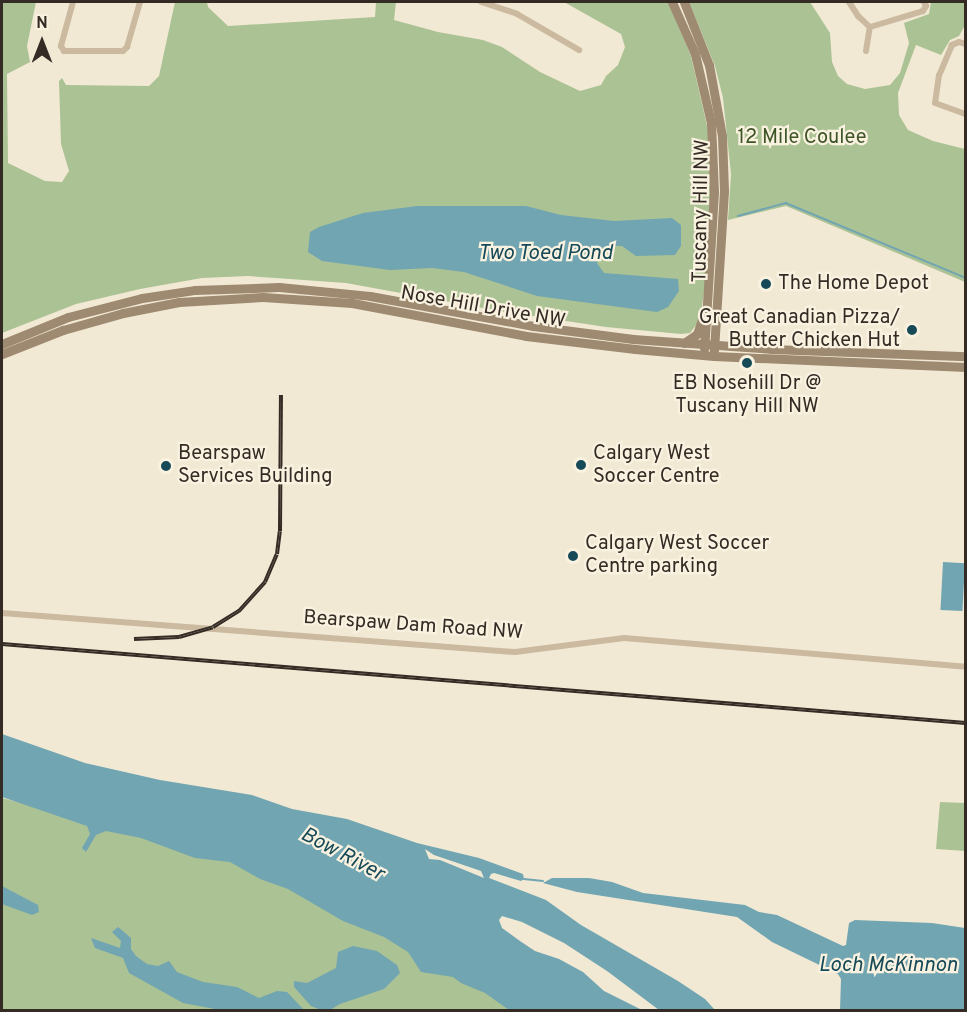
<!DOCTYPE html>
<html>
<head>
<meta charset="utf-8">
<style>
	body { margin:0 }
	#map { position:relative; width:967px; height:1012px; overflow:hidden; background:#f2e9d4; font-family:Overpass,sans-serif }
	div>[style] { position:absolute }
	.green>* { inset:0; background:#abc294 }
	.water>* { inset:0; background:#71a5b2; transform-origin:0 0 }
	.stream>* { height:1.5px; margin:-0.75px; padding:0 0.75px; transform-origin:0.75px; border-radius:0.75px; background:#71a5b2 }
	.street>* { height:6px; margin:-3px; padding:0 3px; transform-origin:3px; border-radius:3px; background:#cbbaa0 }
	.secondary>* { height:9px; margin:-4.5px; padding:0 4.5px; transform-origin:4.5px; border-radius:4.5px; background:#9e8971 }
	.rail>* { height:4px; margin-top:-2px; transform-origin:0; background:repeating-linear-gradient(90deg,#faf2e0 0 4.5px,#342b24 0 9px); box-sizing:border-box; border-block:2px solid #342b24 }
	.dots>* { width:16px; height:16px; translate:-50% -50%; box-sizing:border-box; border:3px solid #faf2e0; border-radius:50% }
	span { translate:-50% -50%; white-space:nowrap; text-align:center; line-height:1.15; -webkit-text-stroke:4.5px #faf2e0; paint-order:stroke }
	.park-label { font-size:20px; color:#3c5426 }
	.street-label { font-size:20px; color:#342b24 }
	.poi-label { font-size:20px; color:#342b24 }
	.left { translate:0 -50%; text-align:left }
	.right { translate:-100% -50%; text-align:right }
	.water-label { font-size:21px; color:#164a58; font-style:italic }
	.frame { position:absolute; inset:0; border:3px solid #342b24; pointer-events:none }
	.north { position:absolute; left:12px; top:12px; width:60px; height:60px; -webkit-text-stroke:4px #faf2e0; paint-order:stroke; rotate:0deg; font-size:16px; font-weight:700; line-height:24px; text-align:center; color:#342b24 }
	.north::after { content:''; display:block; margin:auto; width:21px; height:27px; background:#342b24; clip-path:polygon(50% 0,100% 100%,50% 72%,0 100%) }
</style>
</head>
<body>
<div id="map">
	<div class="green">
		<i style="clip-path:polygon(2px 2px,36px 2px,27px 46px,30px 62px,7px 74px,8px 163px,45px 181px,62px 182px,69px 171px,61px 144px,59px 81px,62px 78px,66px 85px,149px 86px,159px 76px,175px 2px,207px 2px,208px 7px,228px 26px,375px 17px,376px 2px,396px 2px,394px 20px,438px 32px,483px 40px,502px 47px,540px 72px,580px 91px,601px 85px,606px 76px,618px 65px,625px 47px,621px 34px,564px 2px,668px 2px,691px 56px,708px 130px,711px 180px,706px 279px,700px 320px,690px 333px,681px 334px,606px 327px,499px 311px,346px 283px,248px 276px,202px 278px,140px 289px,76px 304px,2px 333px)"></i>
		<i style="clip-path:polygon(689px 2px,810px 2px,830px 33px,832px 62px,838px 76px,847px 84px,865px 89px,890px 85px,900px 73px,909px 43px,904px 23px,929px 14px,931px 2px,965px 2px,965px 25px,959px 36px,950px 40px,941px 55px,916px 45px,898px 93px,899px 115px,908px 130px,933px 141px,965px 149px,965px 282px,786px 206px,728px 220px,731px 174px,723px 98px,715px 66px)"></i>
		<i style="clip-path:polygon(2px 798px,235px 858px,523px 1010px,2px 1010px)"></i>
		<i style="clip-path:polygon(940px 802px,965px 803px,965px 851px,936px 849px)"></i>
	</div>
	<div class="water">
		<i style="clip-path:polygon(417px 206px,526px 206px,561px 215px,614px 221px,672px 218px,681px 225px,681px 246px,675px 255px,636px 256px,622px 246px,615px 246px,599px 258px,597px 263px,604px 273px,678px 279px,679px 291px,668px 307px,657px 312px,537px 296px,464px 272px,432px 268px,390px 270px,322px 261px,308px 252px,310px 232px,319px 227px,363px 213px)"></i>
		<i style="left:943px;top:562px;width:22px;height:48px;rotate:3deg"></i>
		<i style="clip-path:polygon(evenodd,2px 734px,85px 763px,160px 780px,252px 795px,292px 809px,347px 819px,417px 843px,479px 858px,523px 874px,524px 879px,521px 881px,494px 873px,491px 874px,489px 878px,546px 900px,581px 925px,678px 981px,705px 999px,715px 1010px,659px 1010px,607px 971px,564px 943px,522px 922px,502px 916px,499px 920px,502px 928px,520px 941px,535px 951px,559px 959px,583px 972px,604px 991px,642px 1010px,509px 1010px,485px 993px,461px 983px,453px 977px,421px 972px,408px 952px,384px 937px,343px 921px,288px 889px,260px 879px,230px 862px,195px 858px,141px 838px,106px 831px,96px 835px,86px 852px,82px 848px,90px 834px,87px 826px,2px 797px,2px 734px,425px 849px,434px 855px,481px 871px,484px 878px,440px 860px,429px 859px,425px 849px)"></i>
		<i style="clip-path:polygon(552px 878px,589px 878px,612px 882px,643px 893px,745px 905px,759px 912px,777px 915px,843px 946px,846px 945px,849px 923px,855px 920px,932px 923px,965px 928px,965px 1010px,840px 1010px,841px 979px,838px 974px,772px 942px,737px 917px,577px 892px,543px 883px)"></i>
		<i style="clip-path:polygon(2px 886px,38px 905px,39px 912px,32px 915px,2px 904px)"></i>
		<i style="clip-path:polygon(118px 927px,131px 938px,131px 949px,136px 956px,147px 964px,158px 966px,169px 961px,177px 972px,203px 982px,237px 987px,259px 998px,277px 991px,287px 992px,304px 1010px,220px 1010px,183px 1003px,129px 973px,123px 958px,95px 948px,91px 938px,120px 948px,121px 941px,112px 932px)"></i>
		<i style="clip-path:polygon(353px 946px,377px 951px,397px 965px,400px 973px,384px 989px,340px 1004px,330px 1010px,321px 1010px,311px 1006px,294px 987px,294px 981px,307px 983px,336px 968px,338px 952px)"></i>
	</div>
	<div class="stream">
		<i style="left:738px;top:216px;width:50px;rotate:-15.2deg"></i>
		<i style="left:786px;top:203px;width:195px;rotate:22.6deg"></i>
		<i style="left:524px;top:879px;width:19px;rotate:6deg"></i>
	</div>
	<div class="street">
		<i style="left:73px;top:2px;width:46px;rotate:105.3deg"></i>
		<i style="left:61px;top:46px;width:6px;rotate:59deg"></i>
		<i style="left:64px;top:51px;width:59px"></i>
		<i style="left:123px;top:51px;width:6px;rotate:-45deg"></i>
		<i style="left:127px;top:47px;width:47px;rotate:-73.9deg"></i>
		<i style="left:481px;top:2px;width:38px;rotate:18deg"></i>
		<i style="left:517px;top:14px;width:72px;rotate:30.1deg"></i>
		<i style="left:849px;top:2px;width:17px;rotate:57deg"></i>
		<i style="left:858px;top:16px;width:16px;rotate:43deg"></i>
		<i style="left:870px;top:27px;width:55px;rotate:-16.8deg"></i>
		<i style="left:923px;top:11px;width:6px;rotate:-59deg"></i>
		<i style="left:926px;top:6px;width:4px;rotate:-117deg"></i>
		<i style="left:966px;top:44px;width:7px;rotate:-164deg"></i>
		<i style="left:959px;top:42px;width:8px;rotate:157deg"></i>
		<i style="left:952px;top:45px;width:33px;rotate:113deg"></i>
		<i style="left:939px;top:75px;width:28px;rotate:98deg"></i>
		<i style="left:935px;top:103px;width:33px;rotate:20deg"></i>
		<i style="left:866px;top:51px;width:24px;rotate:-81deg"></i>
		<i style="left:2px;top:613px;width:514px;rotate:4.35deg"></i>
		<i style="left:515px;top:652px;width:110px;rotate:-7.3deg"></i>
		<i style="left:624px;top:638px;width:343px;rotate:4.8deg"></i>
	</div>
	<div class="secondary">
		<i style="left:672px;top:2px;width:57px;rotate:66.1deg"></i>
		<i style="left:695px;top:54px;width:71px;rotate:76.9deg"></i>
		<i style="left:711px;top:123px;width:69px;rotate:87.5deg"></i>
		<i style="left:714px;top:192px;width:157px;rotate:93.6deg"></i>
		<i style="left:684px;top:2px;width:68px;rotate:68.4deg"></i>
		<i style="left:709px;top:65px;width:72px;rotate:79.6deg"></i>
		<i style="left:722px;top:136px;width:55px;rotate:87.9deg"></i>
		<i style="left:724px;top:191px;width:160px;rotate:93.6deg"></i>
		<i style="left:684px;top:343px;width:16px;rotate:-35deg"></i>
		<i style="left:697px;top:334px;width:18px;rotate:-71deg"></i>
		<i style="left:2px;top:344px;width:71px;rotate:-22.2deg"></i>
		<i style="left:68px;top:317px;width:76px;rotate:-14.4deg"></i>
		<i style="left:142px;top:298px;width:54px;rotate:-8.6deg"></i>
		<i style="left:195px;top:290px;width:84px;rotate:-2deg"></i>
		<i style="left:279px;top:287px;width:91px;rotate:5.6deg"></i>
		<i style="left:370px;top:296px;width:166px;rotate:10.4deg"></i>
		<i style="left:533px;top:326px;width:101px;rotate:7.4deg"></i>
		<i style="left:633px;top:339px;width:138px;rotate:4.1deg"></i>
		<i style="left:771px;top:349px;width:195px;rotate:2.1deg"></i>
		<i style="left:2px;top:354px;width:66px;rotate:-21.5deg"></i>
		<i style="left:63px;top:330px;width:62px;rotate:-15.8deg"></i>
		<i style="left:123px;top:313px;width:57px;rotate:-11.1deg"></i>
		<i style="left:179px;top:302px;width:84px;rotate:-3.4deg"></i>
		<i style="left:263px;top:297px;width:89px;rotate:3.9deg"></i>
		<i style="left:352px;top:303px;width:177px;rotate:10.7deg"></i>
		<i style="left:526px;top:336px;width:110px;rotate:6.8deg"></i>
		<i style="left:635px;top:349px;width:79px;rotate:5.1deg"></i>
		<i style="left:714px;top:356px;width:252px;rotate:2.5deg"></i>
	</div>
	<div class="rail">
		<i style="left:134px;top:639px;width:45px;rotate:-2.5deg"></i>
		<i style="left:179px;top:637px;width:35px;rotate:-16deg"></i>
		<i style="left:213px;top:627px;width:31px;rotate:-32deg"></i>
		<i style="left:239px;top:611px;width:39px;rotate:-48deg"></i>
		<i style="left:265px;top:582px;width:30px;rotate:-67deg"></i>
		<i style="left:277px;top:554px;width:23px;rotate:-83deg"></i>
		<i style="left:280px;top:531px;width:136px;rotate:-89.6deg"></i>
		<i style="left:2px;top:644px;width:967px;rotate:4.68deg"></i>
	</div>
	<div class="dots">
		<i style="left:766px;top:284px;background:#164a58"></i>
		<i style="left:912px;top:330px;background:#164a58"></i>
		<i style="left:747px;top:363px;background:#164a58"></i>
		<i style="left:581px;top:465px;background:#164a58"></i>
		<i style="left:166px;top:466px;background:#164a58"></i>
		<i style="left:573px;top:556px;background:#164a58"></i>
	</div>
	<div class="park-label">
		<span style="left:802px;top:138px">12 Mile Coulee</span>
	</div>
	<div class="street-label">
		<span style="left:702px;top:211px;rotate:-89deg">Tuscany Hill NW</span>
		<span style="left:483px;top:308px;rotate:10deg">Nose Hill Drive NW</span>
		<span style="left:413px;top:626px;rotate:4deg">Bearspaw Dam Road NW</span>
	</div>
	<div class="poi-label">
		<span class="left" style="left:778px;top:284px">The Home Depot</span>
		<span class="right" style="left:900px;top:330px">Great Canadian Pizza/<br>Butter Chicken Hut</span>
		<span style="left:747px;top:396px">EB Nosehill Dr @<br>Tuscany Hill NW</span>
		<span class="left" style="left:178px;top:466px">Bearspaw<br>Services Building</span>
		<span class="left" style="left:593px;top:466px">Calgary West<br>Soccer Centre</span>
		<span class="left" style="left:585px;top:556px">Calgary West Soccer<br>Centre parking</span>
	</div>
	<div class="water-label">
		<span style="left:545px;top:254px">Two Toed Pond</span>
		<span style="left:342px;top:855px;rotate:28deg">Bow River</span>
		<span style="left:888px;top:966px">Loch McKinnon</span>
	</div>
	<div class="frame"></div>
	<div class="north">N</div>
</div>
</body>
</html>
